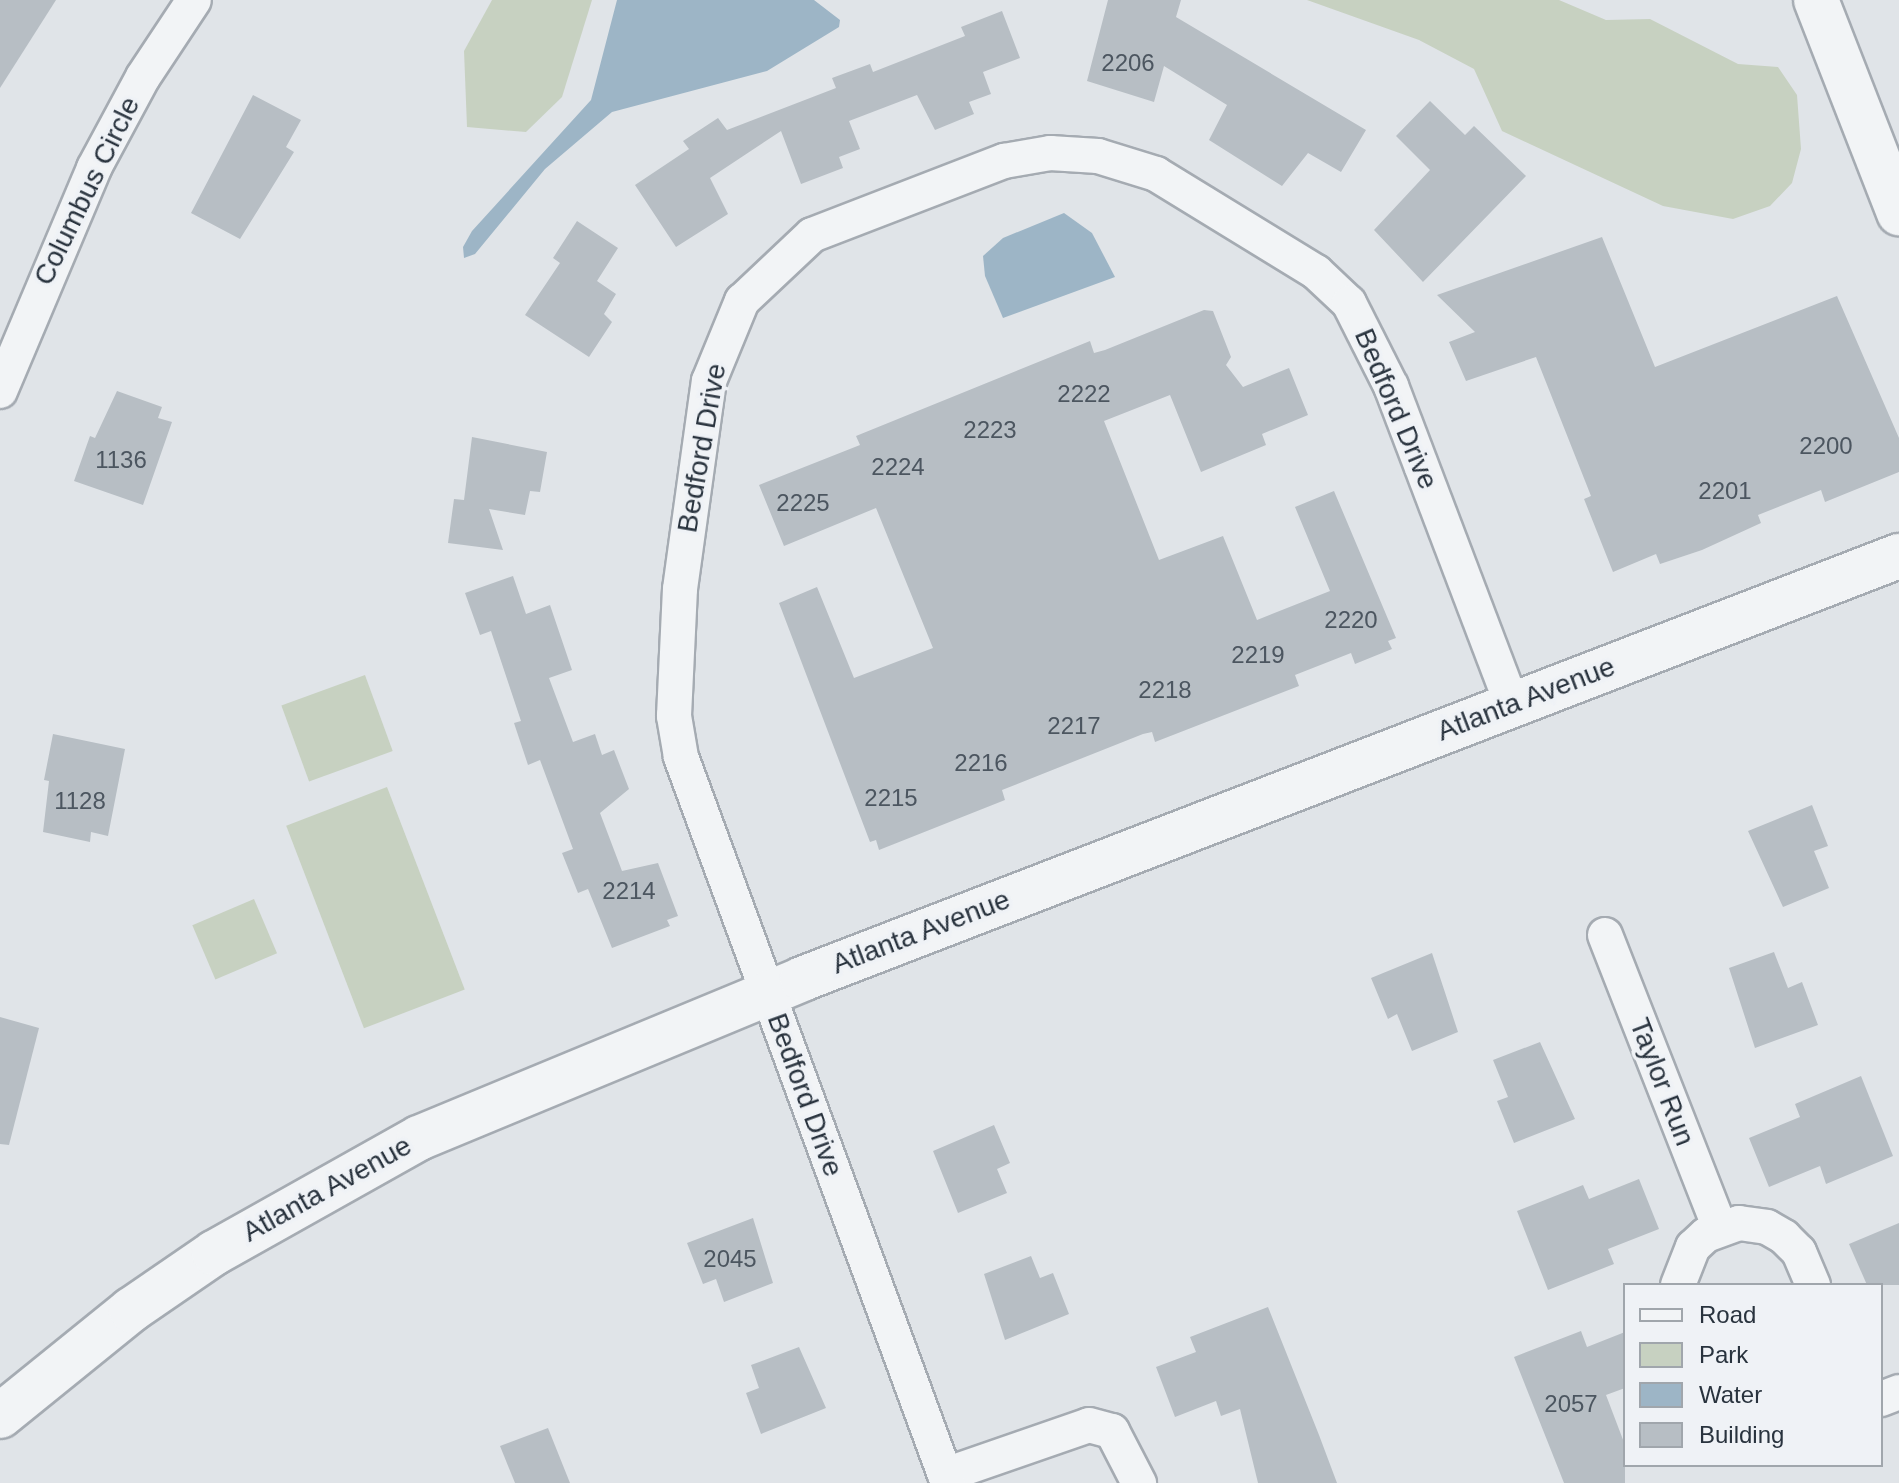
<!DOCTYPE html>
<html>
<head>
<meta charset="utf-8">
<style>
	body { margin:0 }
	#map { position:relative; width:1899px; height:1483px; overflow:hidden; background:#e0e4e8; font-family:Helvetica,sans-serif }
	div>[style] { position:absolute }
	.green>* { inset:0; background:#c7d1c1; transform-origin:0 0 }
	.water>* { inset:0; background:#9db5c6 }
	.building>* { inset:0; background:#b7bec4 }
	.roads { filter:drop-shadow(2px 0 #a5abb2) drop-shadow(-2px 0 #a5abb2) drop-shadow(0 2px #a5abb2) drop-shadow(0 -2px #a5abb2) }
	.minor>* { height:34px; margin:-17px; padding:0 17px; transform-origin:17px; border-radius:17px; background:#f2f4f6 }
	.tertiary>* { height:44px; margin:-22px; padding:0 22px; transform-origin:22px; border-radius:22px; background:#f2f4f6 }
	span { translate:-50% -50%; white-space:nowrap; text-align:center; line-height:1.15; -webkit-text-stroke:7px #eff2f6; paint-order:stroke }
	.number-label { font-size:24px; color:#4c5660 }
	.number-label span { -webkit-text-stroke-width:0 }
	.street-label { font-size:28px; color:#29333e }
	.legend { position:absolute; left:1623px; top:1283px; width:260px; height:184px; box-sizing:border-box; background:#eff2f6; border:2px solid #a0a6ac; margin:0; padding:10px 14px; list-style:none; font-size:24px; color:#29333e }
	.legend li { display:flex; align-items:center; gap:16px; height:40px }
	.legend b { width:40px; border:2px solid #a0a6ac }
</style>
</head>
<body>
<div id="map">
	<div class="green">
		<i style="clip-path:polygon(492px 0,592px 0,562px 97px,526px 132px,467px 127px,464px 51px)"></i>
		<i style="clip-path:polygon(1307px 0,1559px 0,1606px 20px,1650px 19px,1738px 64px,1778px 67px,1797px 95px,1801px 149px,1792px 183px,1770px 206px,1733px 219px,1663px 206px,1502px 131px,1474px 69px,1419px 40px)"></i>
		<i style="left:365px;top:675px;width:81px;height:89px;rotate:70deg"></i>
		<i style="left:387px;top:787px;width:217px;height:108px;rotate:69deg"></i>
		<i style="left:254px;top:899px;width:59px;height:67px;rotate:67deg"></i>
	</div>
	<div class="water">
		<i style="clip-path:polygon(617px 0,814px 0,840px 20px,839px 27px,767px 71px,612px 112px,545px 169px,475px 254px,464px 258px,463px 247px,472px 231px,591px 100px)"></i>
		<i style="clip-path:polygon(1064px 213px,1092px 233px,1115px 277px,1003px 318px,985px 276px,983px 256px,1003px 238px)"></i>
	</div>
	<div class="building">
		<i style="clip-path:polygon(0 0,56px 0,0 88px)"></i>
		<i style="clip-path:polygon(1108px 0,1181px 0,1176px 17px,1366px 130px,1341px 172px,1308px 153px,1282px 186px,1209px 140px,1227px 105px,1164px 66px,1154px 102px,1087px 81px)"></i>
		<i style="clip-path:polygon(1002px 11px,1020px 58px,983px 72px,991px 94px,969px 102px,974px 114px,935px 130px,917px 95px,849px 121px,860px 149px,839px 157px,843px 168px,801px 184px,781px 131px,710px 178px,728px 214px,676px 247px,635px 185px,689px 149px,683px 141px,718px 118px,727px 130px,836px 88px,832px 78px,870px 64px,873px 72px,965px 36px,961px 27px)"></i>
		<i style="clip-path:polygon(253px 95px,301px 120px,286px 147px,294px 152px,240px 239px,191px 213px)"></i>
		<i style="clip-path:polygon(1430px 101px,1465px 135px,1474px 126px,1526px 176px,1423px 282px,1374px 230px,1430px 170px,1396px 136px)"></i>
		<i style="clip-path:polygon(577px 221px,618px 248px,597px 281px,616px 294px,604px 314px,612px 322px,589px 357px,525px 315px,560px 263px,553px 258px)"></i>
		<i style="clip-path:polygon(1602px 237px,1655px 367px,1837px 296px,1899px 438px,1899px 472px,1825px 502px,1821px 490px,1758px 515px,1761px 523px,1702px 550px,1660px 564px,1656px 554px,1613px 572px,1584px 499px,1591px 496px,1536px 357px,1466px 381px,1449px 342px,1475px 332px,1437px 295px)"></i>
		<i style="clip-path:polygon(1204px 310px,1213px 311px,1231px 357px,1226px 365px,1243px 387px,1289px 368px,1308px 415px,1262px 434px,1266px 445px,1201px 472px,1170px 395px,1104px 421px,1159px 560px,1223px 536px,1257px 620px,1330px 591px,1295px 507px,1334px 491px,1396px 638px,1388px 641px,1392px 649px,1355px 664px,1351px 653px,1295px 675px,1299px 686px,1155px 742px,1152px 732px,1143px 734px,1002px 790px,1005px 800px,879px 850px,876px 840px,870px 842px,779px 603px,817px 587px,854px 678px,933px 648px,876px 508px,784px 546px,759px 485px,860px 445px,856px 436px,1090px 341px,1094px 353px,1105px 350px)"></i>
		<i style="clip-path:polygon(117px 391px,162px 407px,158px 418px,172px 422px,143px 505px,74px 481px,90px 436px,95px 438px)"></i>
		<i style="clip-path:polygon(472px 437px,547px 452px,540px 492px,530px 491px,525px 515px,489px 509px,503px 550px,448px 543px,454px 499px,464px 500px)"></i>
		<i style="clip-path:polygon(513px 576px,526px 614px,550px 605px,572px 670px,549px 678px,573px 742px,595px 734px,602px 755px,614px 750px,629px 789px,600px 813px,622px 871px,658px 863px,678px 916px,667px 920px,670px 926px,612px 948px,588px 889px,578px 893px,562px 853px,573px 849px,540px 760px,528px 765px,514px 723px,521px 721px,491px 631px,480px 635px,465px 593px)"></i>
		<i style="clip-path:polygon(53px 734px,125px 749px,108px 836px,91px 832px,90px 842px,43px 832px,49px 781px,44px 780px)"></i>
		<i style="clip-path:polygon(1812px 805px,1828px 846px,1814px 851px,1829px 888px,1783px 907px,1748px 831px)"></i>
		<i style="clip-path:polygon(1774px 952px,1788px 988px,1802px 982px,1818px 1025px,1755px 1048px,1729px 968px)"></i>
		<i style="clip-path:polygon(1432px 953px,1458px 1032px,1412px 1051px,1397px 1014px,1388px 1019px,1371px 978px)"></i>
		<i style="clip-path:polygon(0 1017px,39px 1028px,9px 1145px,0 1144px)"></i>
		<i style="clip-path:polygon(1540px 1042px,1575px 1119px,1514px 1143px,1497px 1101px,1508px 1097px,1493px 1060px)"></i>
		<i style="clip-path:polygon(1861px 1076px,1893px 1156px,1826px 1184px,1820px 1166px,1769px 1187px,1749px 1138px,1800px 1117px,1795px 1104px)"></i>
		<i style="clip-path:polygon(994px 1125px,1010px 1163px,997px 1169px,1007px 1193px,958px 1213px,933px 1151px)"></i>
		<i style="clip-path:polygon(1639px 1179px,1659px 1229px,1608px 1249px,1614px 1264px,1548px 1290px,1517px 1211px,1583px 1185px,1589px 1199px)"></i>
		<i style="clip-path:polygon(753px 1218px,773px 1283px,724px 1302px,716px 1279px,703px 1284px,687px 1243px)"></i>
		<i style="clip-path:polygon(1899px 1223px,1899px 1285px,1867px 1285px,1849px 1244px)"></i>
		<i style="clip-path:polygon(1031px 1256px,1040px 1278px,1053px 1273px,1069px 1314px,1005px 1340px,984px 1274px)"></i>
		<i style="clip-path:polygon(1268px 1307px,1319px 1435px,1337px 1483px,1258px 1483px,1240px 1409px,1221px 1416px,1216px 1401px,1175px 1417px,1156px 1367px,1196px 1352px,1190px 1337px)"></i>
		<i style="clip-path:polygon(1581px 1331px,1587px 1347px,1625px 1332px,1625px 1388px,1606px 1395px,1625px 1445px,1625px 1483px,1564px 1483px,1514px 1357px)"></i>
		<i style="clip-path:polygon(799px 1347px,826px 1408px,761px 1434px,746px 1393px,759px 1388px,751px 1365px)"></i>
		<i style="clip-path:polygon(548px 1428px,570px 1483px,515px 1483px,500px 1446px)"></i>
	</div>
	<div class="roads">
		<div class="minor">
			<i style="left:0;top:391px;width:242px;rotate:-67.1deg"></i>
			<i style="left:94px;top:168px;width:103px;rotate:-61.7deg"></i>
			<i style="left:143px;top:77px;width:92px;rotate:-56.5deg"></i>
			<i style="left:1605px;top:935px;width:315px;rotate:68.6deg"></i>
			<i style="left:1678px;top:1285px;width:41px;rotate:-68.5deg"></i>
			<i style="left:1693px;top:1247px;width:18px;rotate:-43deg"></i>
			<i style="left:1706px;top:1235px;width:35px;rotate:-20deg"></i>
			<i style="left:1739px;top:1223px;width:28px;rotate:8deg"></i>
			<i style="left:1767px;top:1227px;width:20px;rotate:30deg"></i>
			<i style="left:1784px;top:1237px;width:21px;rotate:45deg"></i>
			<i style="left:1799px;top:1252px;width:36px;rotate:67deg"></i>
			<i style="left:1881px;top:1399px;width:19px;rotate:-21deg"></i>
			<i style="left:945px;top:1475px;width:152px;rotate:-19.1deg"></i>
			<i style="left:1089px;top:1425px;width:24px;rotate:15deg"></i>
			<i style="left:1112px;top:1431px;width:59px;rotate:62.6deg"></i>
			<i style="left:948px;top:1483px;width:774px;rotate:-110.19deg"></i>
			<i style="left:681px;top:757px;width:42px;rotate:-99.7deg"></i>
			<i style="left:674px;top:716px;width:127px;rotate:-87.3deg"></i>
			<i style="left:680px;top:589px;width:210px;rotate:-82.1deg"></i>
			<i style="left:709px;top:381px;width:87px;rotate:-67.6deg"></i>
			<i style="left:742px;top:301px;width:96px;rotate:-43.3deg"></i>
			<i style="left:812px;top:235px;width:206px;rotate:-21.1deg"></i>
			<i style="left:1004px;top:161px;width:47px;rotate:-9.9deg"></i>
			<i style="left:1050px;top:153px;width:48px;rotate:3.6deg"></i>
			<i style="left:1098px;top:156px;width:61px;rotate:17.2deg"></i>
			<i style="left:1156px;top:174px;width:188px;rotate:31.5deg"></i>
			<i style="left:1316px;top:272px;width:45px;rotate:43.2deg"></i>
			<i style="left:1349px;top:303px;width:93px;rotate:63.2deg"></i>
			<i style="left:1391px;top:386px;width:340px;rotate:69.2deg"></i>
		</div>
		<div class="tertiary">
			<i style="left:1816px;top:0;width:229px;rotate:68.7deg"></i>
			<i style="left:0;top:1416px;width:169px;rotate:-39deg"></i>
			<i style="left:131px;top:1310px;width:101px;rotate:-34.5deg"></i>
			<i style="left:214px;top:1253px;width:235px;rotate:-29.3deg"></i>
			<i style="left:419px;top:1138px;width:415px;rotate:-22.5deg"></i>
			<i style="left:802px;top:979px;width:1176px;rotate:-21.09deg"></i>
		</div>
	</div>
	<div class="number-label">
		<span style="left:1128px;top:63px">2206</span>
		<span style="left:1084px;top:394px">2222</span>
		<span style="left:990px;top:430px">2223</span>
		<span style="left:1826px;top:446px">2200</span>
		<span style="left:121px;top:460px">1136</span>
		<span style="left:898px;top:467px">2224</span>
		<span style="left:1725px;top:491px">2201</span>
		<span style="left:803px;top:503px">2225</span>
		<span style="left:1351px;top:620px">2220</span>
		<span style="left:1258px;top:655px">2219</span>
		<span style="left:1165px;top:690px">2218</span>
		<span style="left:1074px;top:726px">2217</span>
		<span style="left:981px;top:763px">2216</span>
		<span style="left:891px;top:798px">2215</span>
		<span style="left:80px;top:801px">1128</span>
		<span style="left:629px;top:891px">2214</span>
		<span style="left:730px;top:1259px">2045</span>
		<span style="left:1571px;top:1404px">2057</span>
	</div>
	<div class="street-label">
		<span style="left:87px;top:191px;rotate:-64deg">Columbus Circle</span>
		<span style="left:1396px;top:409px;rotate:67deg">Bedford Drive</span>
		<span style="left:702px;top:448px;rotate:-80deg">Bedford Drive</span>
		<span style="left:1526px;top:699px;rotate:-21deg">Atlanta Avenue</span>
		<span style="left:921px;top:932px;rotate:-21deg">Atlanta Avenue</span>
		<span style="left:1662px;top:1082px;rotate:69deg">Taylor Run</span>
		<span style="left:805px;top:1095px;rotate:70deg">Bedford Drive</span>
		<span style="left:327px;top:1189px;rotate:-29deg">Atlanta Avenue</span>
	</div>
	<ul class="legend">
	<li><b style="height:10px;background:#f2f4f6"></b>Road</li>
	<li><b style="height:22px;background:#c7d1c1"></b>Park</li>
	<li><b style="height:22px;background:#9db5c6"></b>Water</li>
	<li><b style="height:22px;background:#b7bec4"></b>Building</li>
	</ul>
</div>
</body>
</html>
